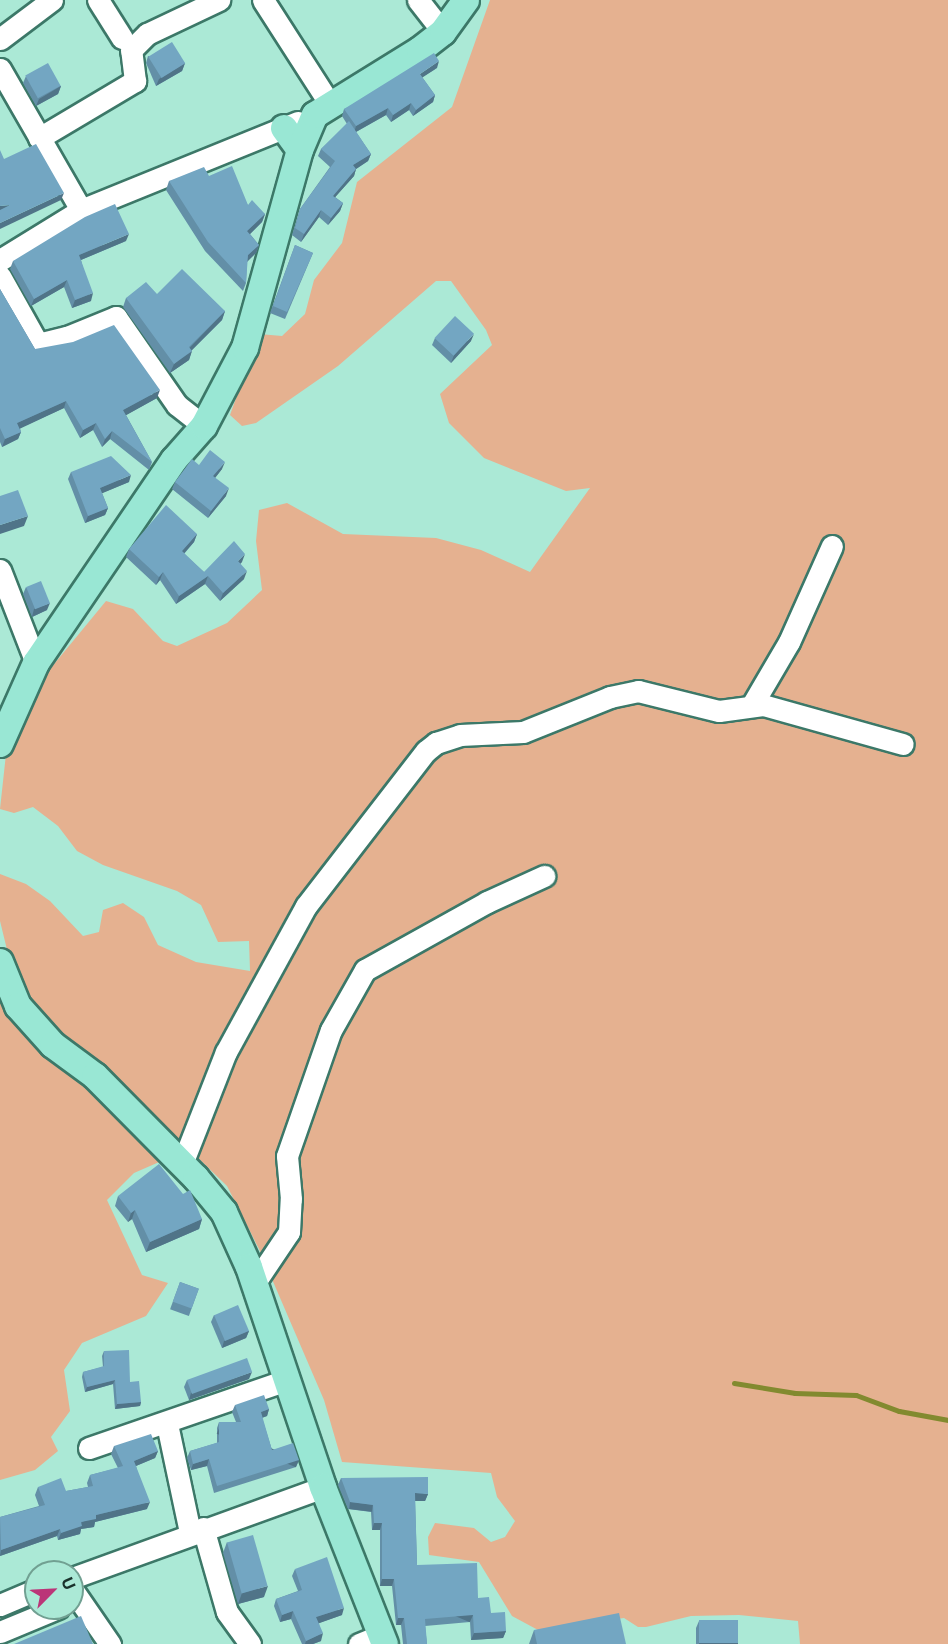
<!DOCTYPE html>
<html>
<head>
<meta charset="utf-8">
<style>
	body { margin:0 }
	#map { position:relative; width:948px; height:1644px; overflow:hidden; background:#abe9d6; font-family:Inter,sans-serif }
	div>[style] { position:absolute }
	.green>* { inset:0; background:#e5b190 }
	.stream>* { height:5px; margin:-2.5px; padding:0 2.5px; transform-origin:2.5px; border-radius:2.5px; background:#828a2f }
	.roads { filter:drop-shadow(2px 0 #3c7868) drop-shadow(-2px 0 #3c7868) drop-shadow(0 2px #3c7868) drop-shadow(0 -2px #3c7868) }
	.minor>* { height:21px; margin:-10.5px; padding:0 10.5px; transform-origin:10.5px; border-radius:10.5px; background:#fff }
	.major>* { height:26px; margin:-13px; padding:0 13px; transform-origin:13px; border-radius:13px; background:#99e7d4 }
	.wall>* { inset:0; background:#638fa7; transform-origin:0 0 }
	.shaded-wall>* { inset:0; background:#507488; transform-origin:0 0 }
	.building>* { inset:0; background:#73a6c2; transform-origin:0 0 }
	span { translate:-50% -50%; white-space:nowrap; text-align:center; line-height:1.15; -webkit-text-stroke:5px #abe9d6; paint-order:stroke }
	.north { position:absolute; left:24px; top:1560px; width:60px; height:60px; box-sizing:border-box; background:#abe9d6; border:2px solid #71a092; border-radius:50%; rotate:66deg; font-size:16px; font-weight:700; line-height:24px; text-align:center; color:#19322b }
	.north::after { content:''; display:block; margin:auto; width:21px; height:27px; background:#bb3578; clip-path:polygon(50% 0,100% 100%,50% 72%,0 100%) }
</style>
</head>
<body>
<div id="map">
	<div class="green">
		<i style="clip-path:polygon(490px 0,948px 0,948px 1644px,800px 1644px,798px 1621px,739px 1615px,691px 1616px,646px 1627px,638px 1627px,624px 1618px,538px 1630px,512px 1616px,479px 1562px,429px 1555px,428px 1537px,435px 1523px,474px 1528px,491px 1542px,505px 1537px,515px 1521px,497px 1497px,491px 1473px,342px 1462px,324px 1400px,259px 1249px,227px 1186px,189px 1149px,134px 1173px,107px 1200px,142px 1275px,168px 1283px,146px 1316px,82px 1343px,64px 1370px,70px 1411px,51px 1437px,58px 1451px,35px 1470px,0 1480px,0 979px,12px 970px,0 921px,0 874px,26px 884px,50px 901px,83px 936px,99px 932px,103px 910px,123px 903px,144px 917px,158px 945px,196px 962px,250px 971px,249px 941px,218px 942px,201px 905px,177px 891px,103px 865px,77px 851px,58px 826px,33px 807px,14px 813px,0 809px,6px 754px,41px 680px,106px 601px,133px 609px,163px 641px,177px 646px,227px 623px,262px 590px,256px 541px,259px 510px,287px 503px,343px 534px,436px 538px,481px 550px,530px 572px,590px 488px,566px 491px,484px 458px,449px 423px,440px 394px,492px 345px,486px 330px,451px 281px,436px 281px,338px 366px,256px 423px,242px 426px,230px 415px,259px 334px,282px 336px,305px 314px,314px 280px,342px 243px,357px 182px,452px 107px)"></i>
	</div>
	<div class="stream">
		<i style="left:734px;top:1383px;width:62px;rotate:9.3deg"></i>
		<i style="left:795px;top:1393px;width:61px;rotate:1.9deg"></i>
		<i style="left:856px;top:1395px;width:46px;rotate:20.4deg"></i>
		<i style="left:899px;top:1411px;width:50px;rotate:10.4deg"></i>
	</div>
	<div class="roads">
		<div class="minor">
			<i style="left:98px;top:0;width:45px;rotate:57.7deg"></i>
			<i style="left:263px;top:0;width:122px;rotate:57.3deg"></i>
			<i style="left:418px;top:0;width:41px;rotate:52deg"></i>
			<i style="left:0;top:39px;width:65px;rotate:-36.9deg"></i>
			<i style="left:0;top:69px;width:163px;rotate:60.1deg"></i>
			<i style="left:39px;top:138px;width:112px;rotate:-30.7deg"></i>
			<i style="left:135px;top:81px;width:31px;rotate:-97deg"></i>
			<i style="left:131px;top:50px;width:23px;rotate:-45deg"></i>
			<i style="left:147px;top:34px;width:80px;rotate:-25.3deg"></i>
			<i style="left:0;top:260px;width:95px;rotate:-31.7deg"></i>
			<i style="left:81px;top:210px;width:234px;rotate:-22.1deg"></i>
			<i style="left:0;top:276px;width:78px;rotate:60.8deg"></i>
			<i style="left:38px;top:344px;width:30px;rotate:-14deg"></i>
			<i style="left:67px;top:337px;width:53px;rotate:-22.2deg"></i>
			<i style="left:116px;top:317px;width:107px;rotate:55.3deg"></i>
			<i style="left:177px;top:405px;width:34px;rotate:38deg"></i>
			<i style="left:0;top:570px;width:100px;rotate:68.8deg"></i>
			<i style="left:752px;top:705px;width:73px;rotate:-59.6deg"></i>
			<i style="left:789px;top:642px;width:105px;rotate:-65.9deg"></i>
			<i style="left:182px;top:1164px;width:120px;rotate:-68.6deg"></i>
			<i style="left:226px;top:1052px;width:166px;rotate:-61.3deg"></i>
			<i style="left:306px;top:906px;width:196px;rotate:-52.3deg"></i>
			<i style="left:426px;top:751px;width:13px;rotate:-39deg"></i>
			<i style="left:436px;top:743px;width:25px;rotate:-18deg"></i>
			<i style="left:460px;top:735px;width:63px;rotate:-2.7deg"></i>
			<i style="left:523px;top:732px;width:94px;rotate:-21.9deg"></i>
			<i style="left:610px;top:697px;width:29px;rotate:-12deg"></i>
			<i style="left:638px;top:691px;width:83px;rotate:13.9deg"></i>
			<i style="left:719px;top:711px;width:44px;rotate:-7.8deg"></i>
			<i style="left:763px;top:705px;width:145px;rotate:15.6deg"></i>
			<i style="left:254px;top:1284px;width:63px;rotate:-56.1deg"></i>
			<i style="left:289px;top:1232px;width:33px;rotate:-87deg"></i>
			<i style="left:291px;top:1199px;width:43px;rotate:-95.3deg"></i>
			<i style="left:287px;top:1156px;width:133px;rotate:-70.8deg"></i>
			<i style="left:331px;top:1030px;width:69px;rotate:-60.5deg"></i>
			<i style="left:365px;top:970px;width:140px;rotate:-29.1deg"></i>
			<i style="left:487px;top:902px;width:63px;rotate:-24.5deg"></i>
			<i style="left:167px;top:1424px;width:110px;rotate:78deg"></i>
			<i style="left:89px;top:1448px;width:209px;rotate:-19deg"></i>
			<i style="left:203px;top:1528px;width:87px;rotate:74.1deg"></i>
			<i style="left:227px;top:1612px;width:39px;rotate:54deg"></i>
			<i style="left:72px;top:1578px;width:267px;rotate:-19.9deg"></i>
			<i style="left:72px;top:1589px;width:67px;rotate:55.4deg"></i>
			<i style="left:0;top:1605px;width:39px;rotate:-23deg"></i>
			<i style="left:0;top:1632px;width:63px;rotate:-22.5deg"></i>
			<i style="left:359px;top:1644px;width:24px;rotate:-22deg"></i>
		</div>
		<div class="major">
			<i style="left:284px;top:128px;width:27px;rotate:54deg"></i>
			<i style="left:0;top:744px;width:89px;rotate:-66deg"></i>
			<i style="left:36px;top:663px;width:245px;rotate:-55.8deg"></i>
			<i style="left:174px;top:460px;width:45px;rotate:-48.6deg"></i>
			<i style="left:204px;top:426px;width:88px;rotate:-62.3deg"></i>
			<i style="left:245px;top:348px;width:205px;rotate:-74.5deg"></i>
			<i style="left:300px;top:150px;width:38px;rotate:-67deg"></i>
			<i style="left:315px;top:115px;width:123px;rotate:-31.8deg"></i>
			<i style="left:420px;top:50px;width:29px;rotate:-38deg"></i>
			<i style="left:443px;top:32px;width:39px;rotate:-54deg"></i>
			<i style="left:0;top:962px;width:48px;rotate:67.8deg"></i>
			<i style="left:18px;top:1006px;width:52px;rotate:48.1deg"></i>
			<i style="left:53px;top:1045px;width:52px;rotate:36.4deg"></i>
			<i style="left:95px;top:1076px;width:144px;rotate:45.3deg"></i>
			<i style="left:196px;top:1178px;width:44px;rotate:50.5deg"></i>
			<i style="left:224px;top:1212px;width:60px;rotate:65.6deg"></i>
			<i style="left:249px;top:1267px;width:232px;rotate:71.4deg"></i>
			<i style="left:323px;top:1487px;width:169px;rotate:68.5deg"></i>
		</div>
	</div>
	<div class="wall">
		<i style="clip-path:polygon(148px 56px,185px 63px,182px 71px,156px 86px,146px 63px)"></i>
		<i style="clip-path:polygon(437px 68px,422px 77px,435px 95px,433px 102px,413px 116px,409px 110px,391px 122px,386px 115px,356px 132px,371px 154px,368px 161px,356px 169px,354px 176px,335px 197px,343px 203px,340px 211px,328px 225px,319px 217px,301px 242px,292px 235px,300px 209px,330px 167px,318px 156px,321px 149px,347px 124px,342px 116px,344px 109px)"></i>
		<i style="clip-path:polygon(26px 76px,61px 86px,58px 94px,36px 106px,23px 83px)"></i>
		<i style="clip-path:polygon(209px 176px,248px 205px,265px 214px,262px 222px,250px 234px,259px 245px,256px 253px,247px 261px,246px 283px,243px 291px,205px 251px,166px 190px,169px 181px)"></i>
		<i style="clip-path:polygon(126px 241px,81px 260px,91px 301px,72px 308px,64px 287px,31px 306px,10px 269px,13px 261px)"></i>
		<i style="clip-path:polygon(295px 245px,313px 253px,285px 319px,270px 313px)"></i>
		<i style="clip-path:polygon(0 289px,35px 349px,157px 398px,126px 415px,152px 462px,149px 470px,110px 439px,102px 447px,93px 430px,80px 438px,64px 408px,20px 428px,21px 432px,18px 439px,2px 447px,0 442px)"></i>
		<i style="clip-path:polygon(157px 294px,225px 311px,222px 320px,192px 350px,189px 360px,170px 373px,123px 307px,126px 298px)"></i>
		<i style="clip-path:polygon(435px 338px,471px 341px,451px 363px,432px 345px)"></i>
		<i style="clip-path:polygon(199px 465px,222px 469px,215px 478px,226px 496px,208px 518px,172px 489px,175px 482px)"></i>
		<i style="clip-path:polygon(71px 472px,129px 482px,102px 493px,108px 508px,105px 515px,85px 523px,68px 479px)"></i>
		<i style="clip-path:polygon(197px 534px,194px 542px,184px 554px,204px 572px,242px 562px,240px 564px,244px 579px,220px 601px,205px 584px,176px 604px,160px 580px,156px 585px,126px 557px,129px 549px)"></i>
		<i style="clip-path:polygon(26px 587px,47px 610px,32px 617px,23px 594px)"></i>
		<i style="clip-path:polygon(118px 1196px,202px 1219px,199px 1229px,146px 1252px,132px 1219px,128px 1222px,115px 1206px)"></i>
		<i style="left:180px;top:1282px;width:20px;height:29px;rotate:20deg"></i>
		<i style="clip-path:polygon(214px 1315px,249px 1331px,246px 1338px,222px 1348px,211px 1322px)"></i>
		<i style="clip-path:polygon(104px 1351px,130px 1382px,141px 1402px,140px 1406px,115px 1409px,113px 1384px,85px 1392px,82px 1377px,83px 1372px,103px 1367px,102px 1356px)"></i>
		<i style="clip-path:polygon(249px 1379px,189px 1400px,184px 1387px,187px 1380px)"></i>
		<i style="clip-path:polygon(235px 1405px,269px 1409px,267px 1416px,262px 1418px,272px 1450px,299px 1460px,296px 1467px,214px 1493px,207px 1466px,191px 1470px,187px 1458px,190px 1451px,217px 1443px,217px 1428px,219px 1422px,236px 1422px,232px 1412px)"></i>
		<i style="clip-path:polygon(114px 1446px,158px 1451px,155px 1458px,136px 1466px,147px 1509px,95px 1522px,94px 1527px,81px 1529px,80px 1534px,58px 1540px,57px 1536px,0 1556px,0 1517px,39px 1506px,35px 1495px,38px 1487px,66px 1491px,88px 1487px,87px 1483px,90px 1475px,118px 1468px,111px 1454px)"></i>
		<i style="clip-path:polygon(341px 1478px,428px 1494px,425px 1501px,415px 1501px,417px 1565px,478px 1598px,506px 1631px,503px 1638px,471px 1640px,470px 1622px,425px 1626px,427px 1644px,403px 1644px,401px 1625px,396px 1625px,392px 1586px,380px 1586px,380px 1530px,372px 1530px,371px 1512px,348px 1509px,338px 1485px)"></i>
		<i style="clip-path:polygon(227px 1542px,264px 1597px,238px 1604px,223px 1553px)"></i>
		<i style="clip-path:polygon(295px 1569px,342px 1615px,319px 1623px,321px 1641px,313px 1644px,302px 1644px,291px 1619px,280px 1622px,274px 1606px,276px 1599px,298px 1591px,292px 1576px)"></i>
		<i style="clip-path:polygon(699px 1621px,738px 1643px,737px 1644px,696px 1644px,696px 1628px)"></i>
		<i style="clip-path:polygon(534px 1630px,626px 1644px,529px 1644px)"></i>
	</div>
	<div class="shaded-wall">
		<i style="clip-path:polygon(439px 61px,437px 68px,417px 81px,420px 74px)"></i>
		<i style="clip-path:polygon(185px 63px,182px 71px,156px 86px,159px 79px)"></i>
		<i style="clip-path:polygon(61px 86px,58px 94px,36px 106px,39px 99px)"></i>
		<i style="clip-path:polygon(435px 95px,433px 102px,413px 116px,416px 110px)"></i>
		<i style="clip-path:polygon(411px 103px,409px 110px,391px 122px,393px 115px)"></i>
		<i style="clip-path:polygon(388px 108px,386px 115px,354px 133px,356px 126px)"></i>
		<i style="clip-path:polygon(371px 154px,368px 161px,356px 169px,354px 176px,330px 203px,333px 196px,353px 165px)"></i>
		<i style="clip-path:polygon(64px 193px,61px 200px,0 229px,0 223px)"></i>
		<i style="clip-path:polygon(343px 203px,340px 211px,328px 225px,331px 218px)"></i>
		<i style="clip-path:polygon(10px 205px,0 214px,0 206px)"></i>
		<i style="clip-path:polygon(321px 210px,319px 217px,301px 242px,304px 234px)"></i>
		<i style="clip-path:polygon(265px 214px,262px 222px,244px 240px,247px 231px)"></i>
		<i style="clip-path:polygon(129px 234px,126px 241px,76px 262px,79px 255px)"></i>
		<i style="clip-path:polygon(259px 245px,256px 253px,245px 264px,248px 255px)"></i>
		<i style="clip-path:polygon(67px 280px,64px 287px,31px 306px,34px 299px)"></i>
		<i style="clip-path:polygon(93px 293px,91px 301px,72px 308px,75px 300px)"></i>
		<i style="clip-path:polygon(225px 311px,222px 320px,187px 355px,192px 351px,189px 360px,170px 373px,174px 364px)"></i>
		<i style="clip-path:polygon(474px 334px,471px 341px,451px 363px,454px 355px)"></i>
		<i style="clip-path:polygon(160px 390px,157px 398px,121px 418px,123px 410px)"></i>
		<i style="clip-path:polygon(66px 401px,64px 408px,15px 431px,17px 423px)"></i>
		<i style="clip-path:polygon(96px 423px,93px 430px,80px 438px,83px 430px)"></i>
		<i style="clip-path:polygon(112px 431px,110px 439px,102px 447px,105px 439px)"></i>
		<i style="clip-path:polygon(21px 432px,18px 439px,2px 447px,5px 439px)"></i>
		<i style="clip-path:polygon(225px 462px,222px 469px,211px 483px,213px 476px)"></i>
		<i style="clip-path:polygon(131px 475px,129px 482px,98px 495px,100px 488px)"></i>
		<i style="clip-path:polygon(229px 488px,226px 496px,208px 518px,211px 511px)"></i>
		<i style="clip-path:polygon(108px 508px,105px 515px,85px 523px,88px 516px)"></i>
		<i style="clip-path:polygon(28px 516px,24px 526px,0 534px,0 525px)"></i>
		<i style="clip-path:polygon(197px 534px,194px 542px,179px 559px,182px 551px)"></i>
		<i style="clip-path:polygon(245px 554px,242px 562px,235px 569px,238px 561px)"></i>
		<i style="clip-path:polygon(247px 571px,244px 579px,220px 601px,223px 593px)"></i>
		<i style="clip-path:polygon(163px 572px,160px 580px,156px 585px,159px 577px)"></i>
		<i style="clip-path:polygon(208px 576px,205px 584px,176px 604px,179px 596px)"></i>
		<i style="clip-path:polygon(50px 603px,47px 610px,32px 617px,34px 609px)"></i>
		<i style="clip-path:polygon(135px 1210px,132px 1219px,128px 1222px,131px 1213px)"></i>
		<i style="clip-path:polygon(202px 1219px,199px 1229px,146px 1252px,150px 1242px)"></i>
		<i style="clip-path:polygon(249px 1331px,246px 1338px,222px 1348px,224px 1341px)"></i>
		<i style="clip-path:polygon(252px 1372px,249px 1379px,189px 1400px,191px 1393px)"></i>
		<i style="clip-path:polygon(115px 1380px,113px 1384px,85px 1392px,87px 1387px)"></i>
		<i style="clip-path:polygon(141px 1402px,140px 1406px,115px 1409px,117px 1404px)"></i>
		<i style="clip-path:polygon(269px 1409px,267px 1416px,258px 1419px,261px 1412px)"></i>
		<i style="clip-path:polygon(158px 1451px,155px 1458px,131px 1468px,134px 1461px)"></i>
		<i style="clip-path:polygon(209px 1459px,207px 1466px,191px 1470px,193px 1464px)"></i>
		<i style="left:299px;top:1460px;width:8px;height:86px;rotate:113deg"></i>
		<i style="clip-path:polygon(415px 1493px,428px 1494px,425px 1501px,412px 1501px)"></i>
		<i style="clip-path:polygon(150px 1502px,147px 1509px,95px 1522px,94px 1527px,81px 1529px,80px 1534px,58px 1540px,61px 1533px,96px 1515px)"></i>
		<i style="left:350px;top:1502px;width:23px;height:7px;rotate:7deg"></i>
		<i style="clip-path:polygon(374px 1523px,382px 1523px,380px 1530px,372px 1530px)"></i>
		<i style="clip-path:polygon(60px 1529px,57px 1536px,0 1556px,1px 1550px)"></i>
		<i style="clip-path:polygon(382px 1579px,394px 1579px,392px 1586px,380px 1586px)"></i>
		<i style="clip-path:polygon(268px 1586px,264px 1597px,238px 1604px,242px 1593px)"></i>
		<i style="clip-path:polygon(344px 1608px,342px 1615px,314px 1625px,316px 1617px)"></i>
		<i style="clip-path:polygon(293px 1611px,291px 1619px,280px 1622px,282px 1615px)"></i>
		<i style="left:473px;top:1615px;width:8px;height:48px;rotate:113deg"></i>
		<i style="clip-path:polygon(398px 1618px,404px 1618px,401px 1625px,396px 1625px)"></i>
		<i style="clip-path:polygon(506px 1631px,503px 1638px,471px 1640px,474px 1633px)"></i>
		<i style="clip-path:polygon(323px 1633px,321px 1641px,313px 1644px,305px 1644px,306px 1641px)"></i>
		<i style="left:699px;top:1643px;width:39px;height:1px"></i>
	</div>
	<div class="building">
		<i style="left:172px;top:42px;width:25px;height:28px;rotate:58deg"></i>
		<i style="clip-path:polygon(434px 53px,439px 61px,420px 74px,435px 95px,416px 110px,411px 103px,393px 115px,388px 108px,356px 126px,344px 109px)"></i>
		<i style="left:48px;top:63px;width:26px;height:26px;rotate:61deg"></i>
		<i style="clip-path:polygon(349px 121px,371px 154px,353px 165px,356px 169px,333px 196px,343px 203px,331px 218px,321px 210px,304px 234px,295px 228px,300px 209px,335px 161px,321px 149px)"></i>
		<i style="clip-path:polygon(36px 144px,64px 193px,0 223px,0 210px,10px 205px,0 206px,0 150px,4px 159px)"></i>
		<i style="clip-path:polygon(232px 166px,248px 205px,252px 200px,265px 214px,247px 231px,259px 245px,248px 255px,246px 283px,208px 242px,169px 181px,204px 167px,209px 176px)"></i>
		<i style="clip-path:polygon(115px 204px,129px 234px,79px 255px,93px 293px,75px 300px,67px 280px,34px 299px,13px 261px,85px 217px)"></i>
		<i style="clip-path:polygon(295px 245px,313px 253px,287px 312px,273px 306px)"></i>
		<i style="clip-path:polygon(182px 269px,225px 311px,189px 347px,192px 351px,174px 364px,126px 298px,146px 282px,157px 294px)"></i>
		<i style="clip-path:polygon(0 289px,35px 349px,73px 342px,114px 325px,160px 390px,123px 410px,152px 462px,112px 431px,105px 439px,96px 423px,83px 430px,66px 401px,17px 423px,21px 432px,5px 439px,0 428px)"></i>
		<i style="left:455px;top:316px;width:26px;height:30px;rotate:43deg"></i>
		<i style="clip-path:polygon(210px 450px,225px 462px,213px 476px,229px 488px,211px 511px,175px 482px,192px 459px,199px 465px)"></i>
		<i style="clip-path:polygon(111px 456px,131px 475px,100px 488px,108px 508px,88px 516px,71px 472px)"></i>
		<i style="clip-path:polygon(18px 490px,28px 516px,0 525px,0 496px)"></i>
		<i style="clip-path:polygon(166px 505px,197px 534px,182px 551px,204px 572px,234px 541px,245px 554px,238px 561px,247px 571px,223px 593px,208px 576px,179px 596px,163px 572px,159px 577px,129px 549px)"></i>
		<i style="left:41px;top:581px;width:24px;height:16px;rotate:68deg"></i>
		<i style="clip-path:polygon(159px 1164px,183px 1194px,190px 1190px,202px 1219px,150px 1242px,135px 1210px,131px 1213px,118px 1196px)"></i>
		<i style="left:180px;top:1282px;width:20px;height:21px;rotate:20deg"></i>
		<i style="left:238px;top:1305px;width:28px;height:26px;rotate:67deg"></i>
		<i style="clip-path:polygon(129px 1350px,130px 1382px,139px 1381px,141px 1402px,117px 1404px,115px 1380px,87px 1387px,83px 1372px,104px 1366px,104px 1351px)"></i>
		<i style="left:247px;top:1358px;width:15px;height:64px;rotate:70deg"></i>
		<i style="clip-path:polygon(264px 1395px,269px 1409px,261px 1412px,272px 1450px,293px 1443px,299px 1460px,217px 1486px,209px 1459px,193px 1464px,190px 1451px,219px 1442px,219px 1422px,241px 1422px,235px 1405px)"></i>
		<i style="clip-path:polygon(151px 1434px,158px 1451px,134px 1461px,150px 1502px,96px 1515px,96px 1519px,81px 1522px,82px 1526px,61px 1533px,60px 1529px,1px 1550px,0 1517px,45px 1505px,38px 1487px,61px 1478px,66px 1491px,93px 1486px,90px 1475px,123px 1466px,114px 1446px)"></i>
		<i style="clip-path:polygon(428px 1477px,428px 1494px,415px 1493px,417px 1565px,477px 1563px,478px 1598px,489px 1597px,491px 1613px,505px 1612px,506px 1631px,474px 1633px,473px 1615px,425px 1619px,427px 1644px,407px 1644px,404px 1618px,398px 1618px,394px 1579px,382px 1579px,382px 1523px,374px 1523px,373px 1505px,350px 1502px,341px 1478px)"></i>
		<i style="left:253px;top:1535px;width:53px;height:27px;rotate:74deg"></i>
		<i style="clip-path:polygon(327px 1557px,344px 1608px,316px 1617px,323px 1633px,306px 1641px,293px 1611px,282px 1615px,276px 1599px,302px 1590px,295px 1569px)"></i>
		<i style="clip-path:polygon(619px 1613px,626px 1644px,537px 1644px,534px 1630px)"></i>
		<i style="clip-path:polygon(81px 1616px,93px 1644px,14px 1644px)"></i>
		<i style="left:738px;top:1620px;width:23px;height:39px;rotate:90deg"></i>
	</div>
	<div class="north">U</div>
</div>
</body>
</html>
